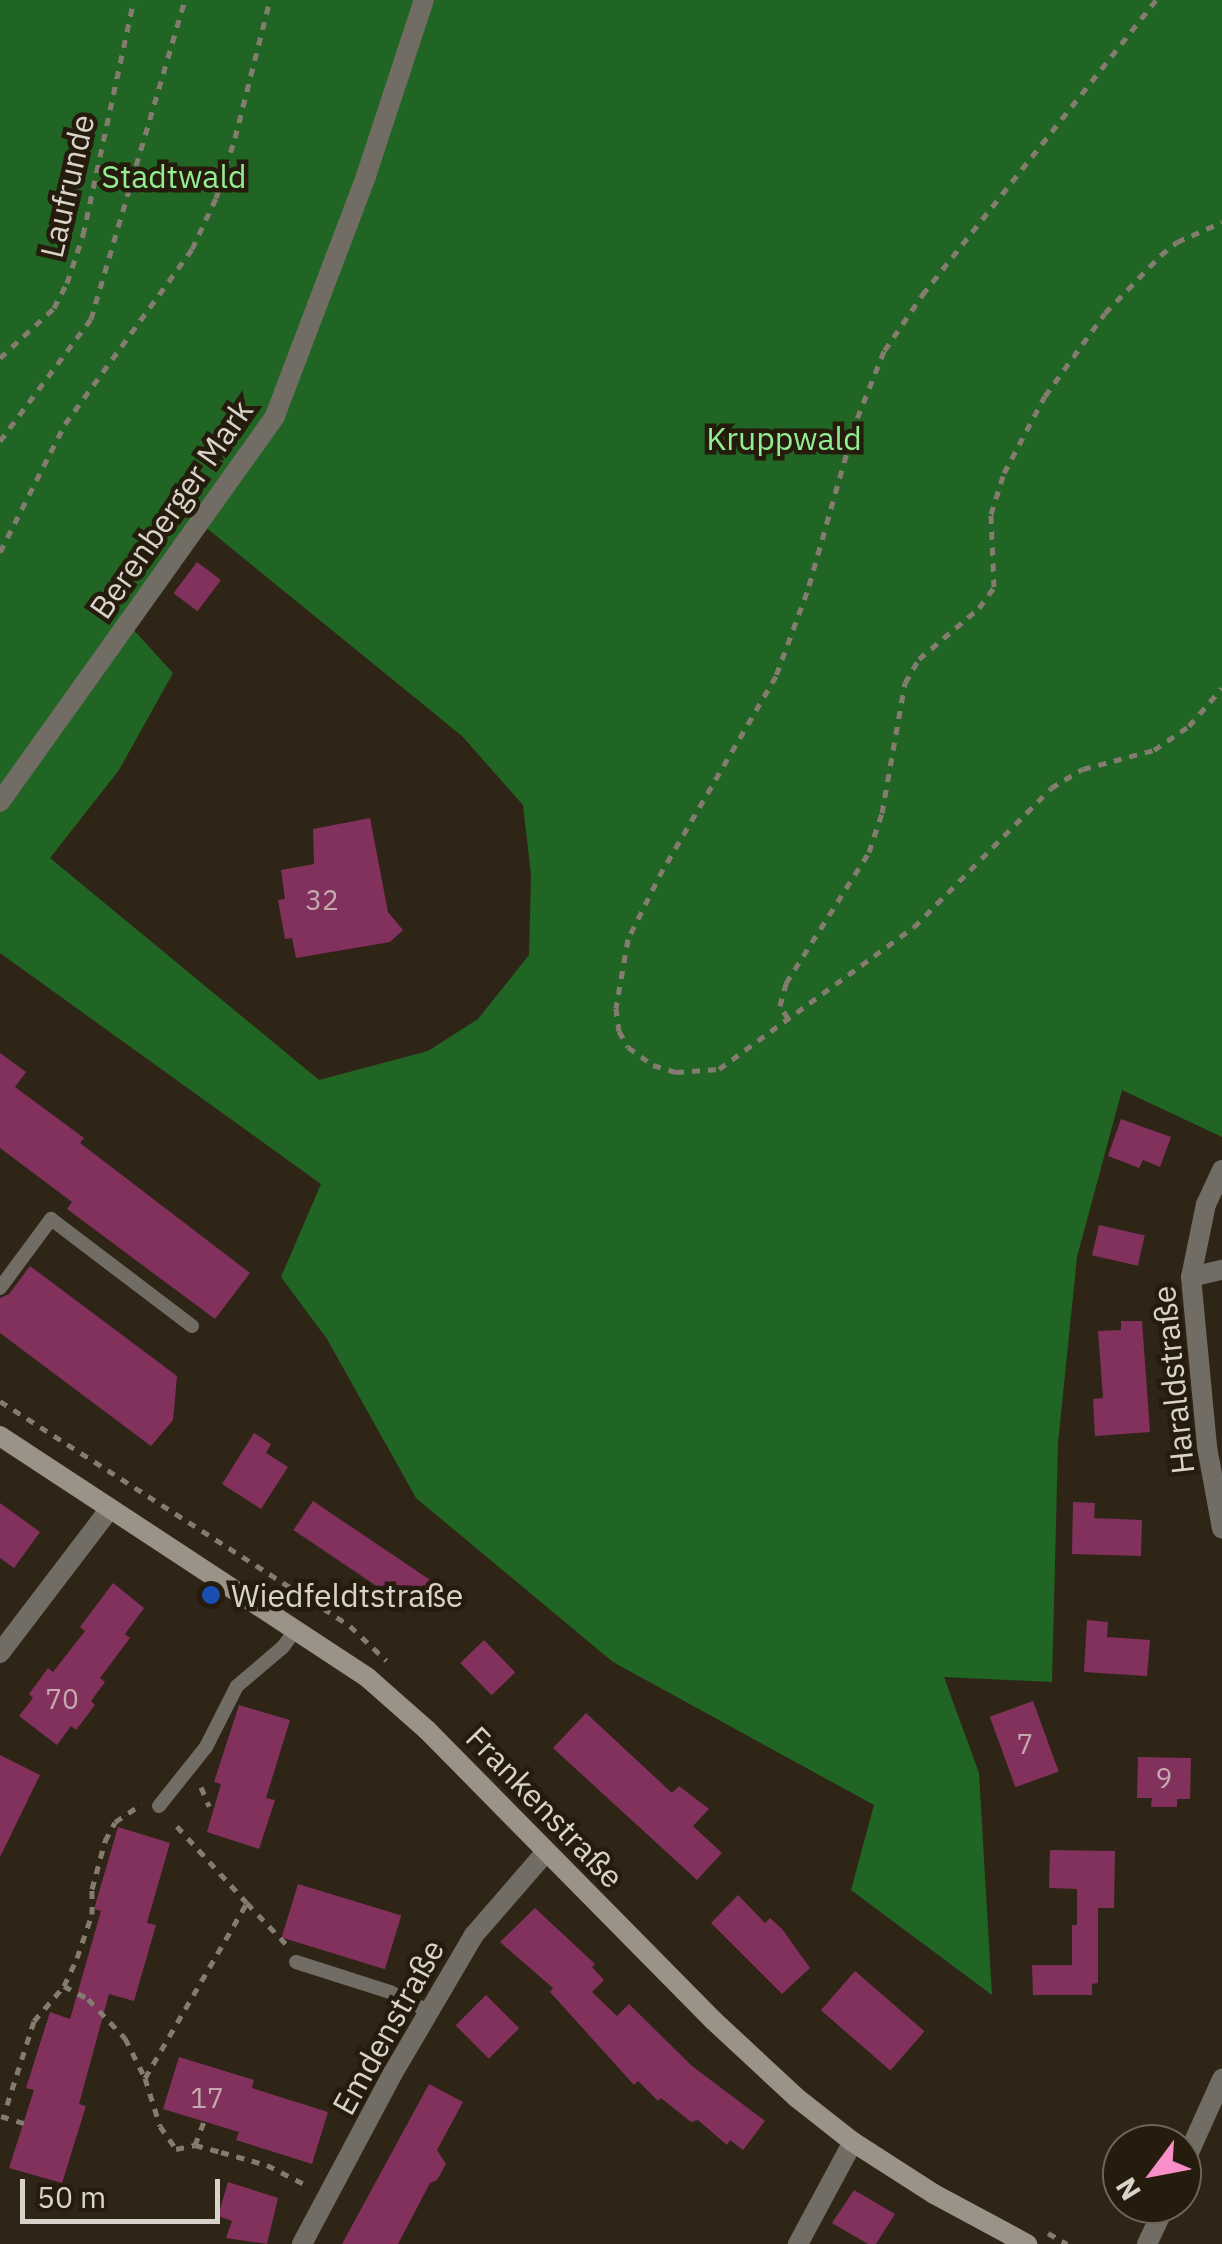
<!DOCTYPE html>
<html>
<head>
<meta charset="utf-8">
<style>
	body { margin:0 }
	#map { position:relative; width:1222px; height:2244px; overflow:hidden; background:#2f2516; font-family:"IBM Plex Sans",sans-serif }
	div>[style] { position:absolute }
	.forest>* { inset:0; background:#216524 }
	.building>* { inset:0; background:#81315c; transform-origin:0 0 }
	.path>* { height:5px; margin-top:-2.5px; transform-origin:0; background:repeating-linear-gradient(90deg,#857c70 0 8px,transparent 0 16px) }
	.lane>* { height:14px; margin:-7px; padding:0 7px; transform-origin:7px; border-radius:7px; background:#716c64 }
	.street>* { height:20px; margin:-10px; padding:0 10px; transform-origin:10px; border-radius:10px; background:#716c64 }
	.secondary>* { height:20px; margin:-10px; padding:0 10px; transform-origin:10px; border-radius:10px; background:#9b9387 }
	.dots>* { width:28px; height:28px; translate:-50% -50%; box-sizing:border-box; border:5px solid #251c0d; border-radius:50% }
	span { translate:-50% -50%; white-space:nowrap; text-align:center; line-height:1.15; -webkit-text-stroke:9px #251c0d; paint-order:stroke }
	.number-label { font-size:28px; color:#c4aaae }
	.number-label span { -webkit-text-stroke-width:0 }
	.park-label { font-size:32px; color:#93ed92 }
	.street-label { font-size:32px; color:#dad3ca }
	.poi-label { font-size:32px; color:#dad3ca }
	.left { translate:0 -50%; text-align:left }
	.north { position:absolute; left:1102px; top:2124px; width:100px; height:100px; box-sizing:border-box; background:#251c0d; border:2px solid #6d6559; border-radius:50%; rotate:238deg; font-size:28px; font-weight:700; line-height:40px; text-align:center; color:#dad3ca }
	.north::after { content:''; display:block; margin:auto; width:35px; height:45px; background:#f98fc9; clip-path:polygon(50% 0,100% 100%,50% 72%,0 100%) }
	.scale { position:absolute; left:20px; top:2179px; width:200px; height:45px; box-sizing:border-box; border:5px solid #dad3ca; border-top:0; padding-left:12px; font-size:30px; line-height:35px; white-space:nowrap; color:#dad3ca; -webkit-text-stroke:8px #251c0d; paint-order:stroke }
</style>
</head>
<body>
<div id="map">
	<div class="forest">
		<i style="clip-path:polygon(0 0,420px 0,364px 172px,268px 412px,0 795px)"></i>
		<i style="clip-path:polygon(429px 0,1222px 0,1222px 1137px,1122px 1090px,1077px 1257px,1058px 1443px,1052px 1682px,944px 1677px,979px 1773px,992px 1995px,851px 1890px,874px 1805px,613px 1662px,416px 1498px,327px 1339px,281px 1277px,321px 1184px,0 953px,0 808px,130px 626px,173px 673px,119px 770px,50px 858px,319px 1080px,428px 1051px,478px 1019px,529px 955px,531px 875px,523px 805px,462px 736px,204px 526px,279px 419px)"></i>
	</div>
	<div class="building">
		<i style="left:197px;top:562px;width:30px;height:39px;rotate:37deg"></i>
		<i style="clip-path:polygon(370px 818px,388px 912px,403px 930px,390px 942px,296px 958px,292px 938px,285px 939px,278px 900px,285px 899px,281px 870px,314px 864px,313px 829px)"></i>
		<i style="clip-path:polygon(0 1053px,26px 1072px,15px 1087px,84px 1138px,80px 1143px,250px 1273px,215px 1319px,67px 1209px,72px 1202px,0 1148px)"></i>
		<i style="clip-path:polygon(1121px 1119px,1171px 1137px,1160px 1167px,1143px 1160px,1139px 1168px,1108px 1156px)"></i>
		<i style="left:1099px;top:1225px;width:47px;height:31px;rotate:13deg"></i>
		<i style="clip-path:polygon(30px 1266px,177px 1376px,173px 1420px,151px 1446px,0 1333px,0 1298px,9px 1294px)"></i>
		<i style="clip-path:polygon(1121px 1321px,1142px 1321px,1150px 1432px,1095px 1436px,1093px 1399px,1103px 1398px,1098px 1331px,1121px 1330px)"></i>
		<i style="clip-path:polygon(254px 1433px,271px 1444px,266px 1453px,288px 1467px,261px 1509px,222px 1484px)"></i>
		<i style="left:313px;top:1501px;width:144px;height:35px;rotate:34deg"></i>
		<i style="clip-path:polygon(1073px 1502px,1095px 1503px,1094px 1518px,1142px 1520px,1141px 1556px,1072px 1554px)"></i>
		<i style="clip-path:polygon(0 1503px,40px 1532px,14px 1568px,0 1558px)"></i>
		<i style="clip-path:polygon(113px 1583px,144px 1608px,125px 1634px,130px 1638px,100px 1678px,105px 1682px,91px 1701px,95px 1705px,76px 1730px,71px 1726px,57px 1745px,19px 1716px,33px 1698px,29px 1694px,48px 1668px,53px 1672px,85px 1631px,80px 1627px)"></i>
		<i style="clip-path:polygon(1087px 1620px,1108px 1622px,1107px 1637px,1150px 1640px,1147px 1676px,1084px 1672px)"></i>
		<i style="left:484px;top:1640px;width:45px;height:33px;rotate:46deg"></i>
		<i style="left:1033px;top:1701px;width:75px;height:46px;rotate:70deg"></i>
		<i style="clip-path:polygon(239px 1705px,290px 1720px,266px 1798px,275px 1800px,259px 1849px,207px 1832px,221px 1784px,214px 1782px)"></i>
		<i style="clip-path:polygon(586px 1713px,672px 1793px,679px 1786px,709px 1809px,693px 1826px,722px 1853px,697px 1880px,553px 1748px)"></i>
		<i style="clip-path:polygon(0 1755px,40px 1775px,0 1857px)"></i>
		<i style="clip-path:polygon(1138px 1757px,1191px 1758px,1190px 1799px,1177px 1799px,1177px 1807px,1151px 1807px,1152px 1798px,1137px 1798px)"></i>
		<i style="clip-path:polygon(118px 1827px,170px 1843px,147px 1923px,156px 1925px,134px 2001px,109px 1994px,79px 2104px,86px 2106px,62px 2183px,9px 2168px,34px 2090px,26px 2088px,50px 2012px,70px 2019px,101px 1911px,94px 1909px)"></i>
		<i style="clip-path:polygon(1050px 1850px,1115px 1851px,1114px 1908px,1098px 1908px,1098px 1983px,1092px 1984px,1092px 1995px,1033px 1995px,1032px 1965px,1072px 1965px,1072px 1925px,1077px 1925px,1077px 1889px,1049px 1888px)"></i>
		<i style="left:298px;top:1884px;width:108px;height:56px;rotate:17deg"></i>
		<i style="clip-path:polygon(738px 1895px,765px 1923px,770px 1918px,782px 1929px,810px 1968px,782px 1994px,711px 1923px)"></i>
		<i style="clip-path:polygon(535px 1908px,595px 1964px,592px 1967px,604px 1980px,592px 1992px,617px 2016px,629px 2004px,692px 2066px,765px 2121px,743px 2150px,730px 2140px,727px 2145px,698px 2120px,691px 2122px,661px 2098px,658px 2101px,638px 2081px,634px 2085px,550px 1992px,553px 1988px,500px 1942px)"></i>
		<i style="left:855px;top:1971px;width:92px;height:52px;rotate:41deg"></i>
		<i style="left:486px;top:1995px;width:47px;height:43px;rotate:45deg"></i>
		<i style="clip-path:polygon(179px 2057px,254px 2080px,252px 2088px,328px 2112px,312px 2164px,236px 2140px,239px 2132px,163px 2109px)"></i>
		<i style="clip-path:polygon(429px 2084px,463px 2102px,437px 2150px,446px 2164px,437px 2180px,430px 2183px,398px 2244px,342px 2244px)"></i>
		<i style="clip-path:polygon(228px 2182px,278px 2198px,267px 2244px,226px 2238px,232px 2221px,218px 2216px)"></i>
		<i style="clip-path:polygon(854px 2190px,895px 2214px,876px 2244px,868px 2244px,832px 2223px)"></i>
	</div>
	<div class="path">
		<i style="left:1156px;top:0;width:372px;rotate:128.4deg"></i>
		<i style="left:925px;top:291px;width:73px;rotate:124.3deg"></i>
		<i style="left:884px;top:351px;width:79px;rotate:111.7deg"></i>
		<i style="left:855px;top:424px;width:175px;rotate:105.9deg"></i>
		<i style="left:807px;top:592px;width:90px;rotate:110.3deg"></i>
		<i style="left:776px;top:676px;width:224px;rotate:120.3deg"></i>
		<i style="left:663px;top:869px;width:78px;rotate:116.6deg"></i>
		<i style="left:628px;top:939px;width:70px;rotate:99.9deg"></i>
		<i style="left:616px;top:1008px;width:23px;rotate:83deg"></i>
		<i style="left:619px;top:1031px;width:18px;rotate:61deg"></i>
		<i style="left:628px;top:1047px;width:31px;rotate:36deg"></i>
		<i style="left:653px;top:1065px;width:24px;rotate:17deg"></i>
		<i style="left:676px;top:1072px;width:43px;rotate:-4deg"></i>
		<i style="left:719px;top:1069px;width:241px;rotate:-36.1deg"></i>
		<i style="left:914px;top:927px;width:195px;rotate:-45.4deg"></i>
		<i style="left:1051px;top:788px;width:37px;rotate:-31deg"></i>
		<i style="left:1083px;top:769px;width:73px;rotate:-15deg"></i>
		<i style="left:1154px;top:750px;width:42px;rotate:-34.4deg"></i>
		<i style="left:1189px;top:726px;width:50px;rotate:-49deg"></i>
		<i style="left:0;top:358px;width:74px;rotate:-42.8deg"></i>
		<i style="left:54px;top:308px;width:28px;rotate:-63deg"></i>
		<i style="left:67px;top:283px;width:51px;rotate:-71.6deg"></i>
		<i style="left:83px;top:235px;width:240px;rotate:-77.8deg"></i>
		<i style="left:0;top:441px;width:152px;rotate:-53.3deg"></i>
		<i style="left:91px;top:319px;width:333px;rotate:-73.6deg"></i>
		<i style="left:0;top:552px;width:144px;rotate:-63.1deg"></i>
		<i style="left:65px;top:424px;width:216px;rotate:-54deg"></i>
		<i style="left:192px;top:249px;width:56px;rotate:-64.8deg"></i>
		<i style="left:216px;top:198px;width:63px;rotate:-72.4deg"></i>
		<i style="left:235px;top:138px;width:142px;rotate:-75.8deg"></i>
		<i style="left:788px;top:1018px;width:14px;rotate:-124deg"></i>
		<i style="left:780px;top:1006px;width:24px;rotate:-75deg"></i>
		<i style="left:786px;top:983px;width:155px;rotate:-57.6deg"></i>
		<i style="left:869px;top:852px;width:41px;rotate:-71.6deg"></i>
		<i style="left:882px;top:813px;width:132px;rotate:-80deg"></i>
		<i style="left:905px;top:683px;width:28px;rotate:-60deg"></i>
		<i style="left:919px;top:659px;width:79px;rotate:-40.4deg"></i>
		<i style="left:979px;top:608px;width:26px;rotate:-54deg"></i>
		<i style="left:994px;top:587px;width:73px;rotate:-92.4deg"></i>
		<i style="left:991px;top:514px;width:43px;rotate:-72.4deg"></i>
		<i style="left:1004px;top:473px;width:87px;rotate:-62deg"></i>
		<i style="left:1045px;top:396px;width:102px;rotate:-54.1deg"></i>
		<i style="left:1105px;top:313px;width:81px;rotate:-46deg"></i>
		<i style="left:1161px;top:255px;width:21px;rotate:-39deg"></i>
		<i style="left:1177px;top:242px;width:49px;rotate:-24deg"></i>
		<i style="left:0;top:1401px;width:416px;rotate:32.7deg"></i>
		<i style="left:350px;top:1626px;width:50px;rotate:43.4deg"></i>
		<i style="left:201px;top:1787px;width:21px;rotate:67deg"></i>
		<i style="left:247px;top:1903px;width:57px;rotate:46.4deg"></i>
		<i style="left:64px;top:1986px;width:27px;rotate:28deg"></i>
		<i style="left:88px;top:1999px;width:54px;rotate:46.5deg"></i>
		<i style="left:125px;top:2038px;width:45px;rotate:63.4deg"></i>
		<i style="left:145px;top:2078px;width:50px;rotate:72.6deg"></i>
		<i style="left:160px;top:2126px;width:28px;rotate:55deg"></i>
		<i style="left:176px;top:2149px;width:19px;rotate:-12deg"></i>
		<i style="left:195px;top:2145px;width:27px;rotate:15deg"></i>
		<i style="left:221px;top:2152px;width:48px;rotate:15.8deg"></i>
		<i style="left:267px;top:2165px;width:48px;rotate:27.1deg"></i>
		<i style="left:145px;top:2078px;width:203px;rotate:-59.8deg"></i>
		<i style="left:247px;top:1903px;width:111px;rotate:-132.4deg"></i>
		<i style="left:7px;top:2105px;width:88px;rotate:-72.2deg"></i>
		<i style="left:34px;top:2021px;width:46px;rotate:-49.4deg"></i>
		<i style="left:64px;top:1986px;width:31px;rotate:-65deg"></i>
		<i style="left:77px;top:1958px;width:46px;rotate:-71.2deg"></i>
		<i style="left:92px;top:1914px;width:25px;rotate:-90deg"></i>
		<i style="left:92px;top:1889px;width:50px;rotate:-74.8deg"></i>
		<i style="left:105px;top:1841px;width:21px;rotate:-62deg"></i>
		<i style="left:115px;top:1822px;width:32px;rotate:-34deg"></i>
		<i style="left:1px;top:2116px;width:24px;rotate:17deg"></i>
		<i style="left:195px;top:2145px;width:25px;rotate:-69deg"></i>
		<i style="left:1048px;top:2233px;width:22px;rotate:30deg"></i>
	</div>
	<div class="lane">
		<i style="left:0;top:1288px;width:86px;rotate:-53.5deg"></i>
		<i style="left:51px;top:1219px;width:177px;rotate:37.2deg"></i>
		<i style="left:159px;top:1806px;width:75px;rotate:-51.5deg"></i>
		<i style="left:206px;top:1747px;width:68px;rotate:-63.1deg"></i>
		<i style="left:237px;top:1686px;width:60px;rotate:-40.3deg"></i>
		<i style="left:283px;top:1647px;width:22px;rotate:-54deg"></i>
		<i style="left:296px;top:1962px;width:99px;rotate:17.7deg"></i>
		<i style="left:390px;top:1992px;width:42px;rotate:26.6deg"></i>
	</div>
	<div class="street">
		<i style="left:0;top:802px;width:474px;rotate:-54.5deg"></i>
		<i style="left:275px;top:416px;width:257px;rotate:-69.2deg"></i>
		<i style="left:366px;top:176px;width:185px;rotate:-71.8deg"></i>
		<i style="left:1222px;top:1170px;width:38px;rotate:115deg"></i>
		<i style="left:1206px;top:1204px;width:75px;rotate:101.6deg"></i>
		<i style="left:1191px;top:1277px;width:171px;rotate:84.6deg"></i>
		<i style="left:1207px;top:1447px;width:83px;rotate:79.6deg"></i>
		<i style="left:1191px;top:1277px;width:32px;rotate:-13deg"></i>
		<i style="left:0;top:1653px;width:178px;rotate:-52.7deg"></i>
		<i style="left:1182px;top:2168px;width:98px;rotate:-65.8deg"></i>
		<i style="left:302px;top:2244px;width:194px;rotate:-62deg"></i>
		<i style="left:393px;top:2073px;width:160px;rotate:-59.6deg"></i>
		<i style="left:474px;top:1935px;width:110px;rotate:-49.1deg"></i>
		<i style="left:798px;top:2244px;width:116px;rotate:-61.7deg"></i>
		<i style="left:1147px;top:2244px;width:44px;rotate:-64.6deg"></i>
	</div>
	<div class="secondary">
		<i style="left:0;top:1436px;width:440px;rotate:33.3deg"></i>
		<i style="left:368px;top:1678px;width:79px;rotate:41.4deg"></i>
		<i style="left:427px;top:1730px;width:407px;rotate:45.4deg"></i>
		<i style="left:713px;top:2020px;width:115px;rotate:42.9deg"></i>
		<i style="left:797px;top:2098px;width:71px;rotate:38.2deg"></i>
		<i style="left:853px;top:2142px;width:96px;rotate:32.7deg"></i>
		<i style="left:934px;top:2194px;width:106px;rotate:28.3deg"></i>
	</div>
	<div class="dots">
		<i style="left:211px;top:1595px;background:#1a4fb4"></i>
	</div>
	<div class="number-label">
		<span style="left:322px;top:900px">32</span>
		<span style="left:62px;top:1699px">70</span>
		<span style="left:1025px;top:1744px">7</span>
		<span style="left:1164px;top:1778px">9</span>
		<span style="left:207px;top:2098px">17</span>
	</div>
	<div class="park-label">
		<span style="left:174px;top:176px">Stadtwald</span>
		<span style="left:784px;top:438px">Kruppwald</span>
	</div>
	<div class="street-label">
		<span style="left:67px;top:186px;rotate:-77deg">Laufrunde</span>
		<span style="left:171px;top:509px;rotate:-55deg">Berenberger Mark</span>
		<span style="left:1173px;top:1380px;rotate:-96deg">Haraldstraße</span>
		<span style="left:545px;top:1807px;rotate:46deg">Frankenstraße</span>
		<span style="left:388px;top:2027px;rotate:-61deg">Emdenstraße</span>
	</div>
	<div class="poi-label">
		<span class="left" style="left:231px;top:1595px">Wiedfeldtstraße</span>
	</div>
	<div class="north">N</div>
	<div class="scale">50 m</div>
</div>
</body>
</html>
